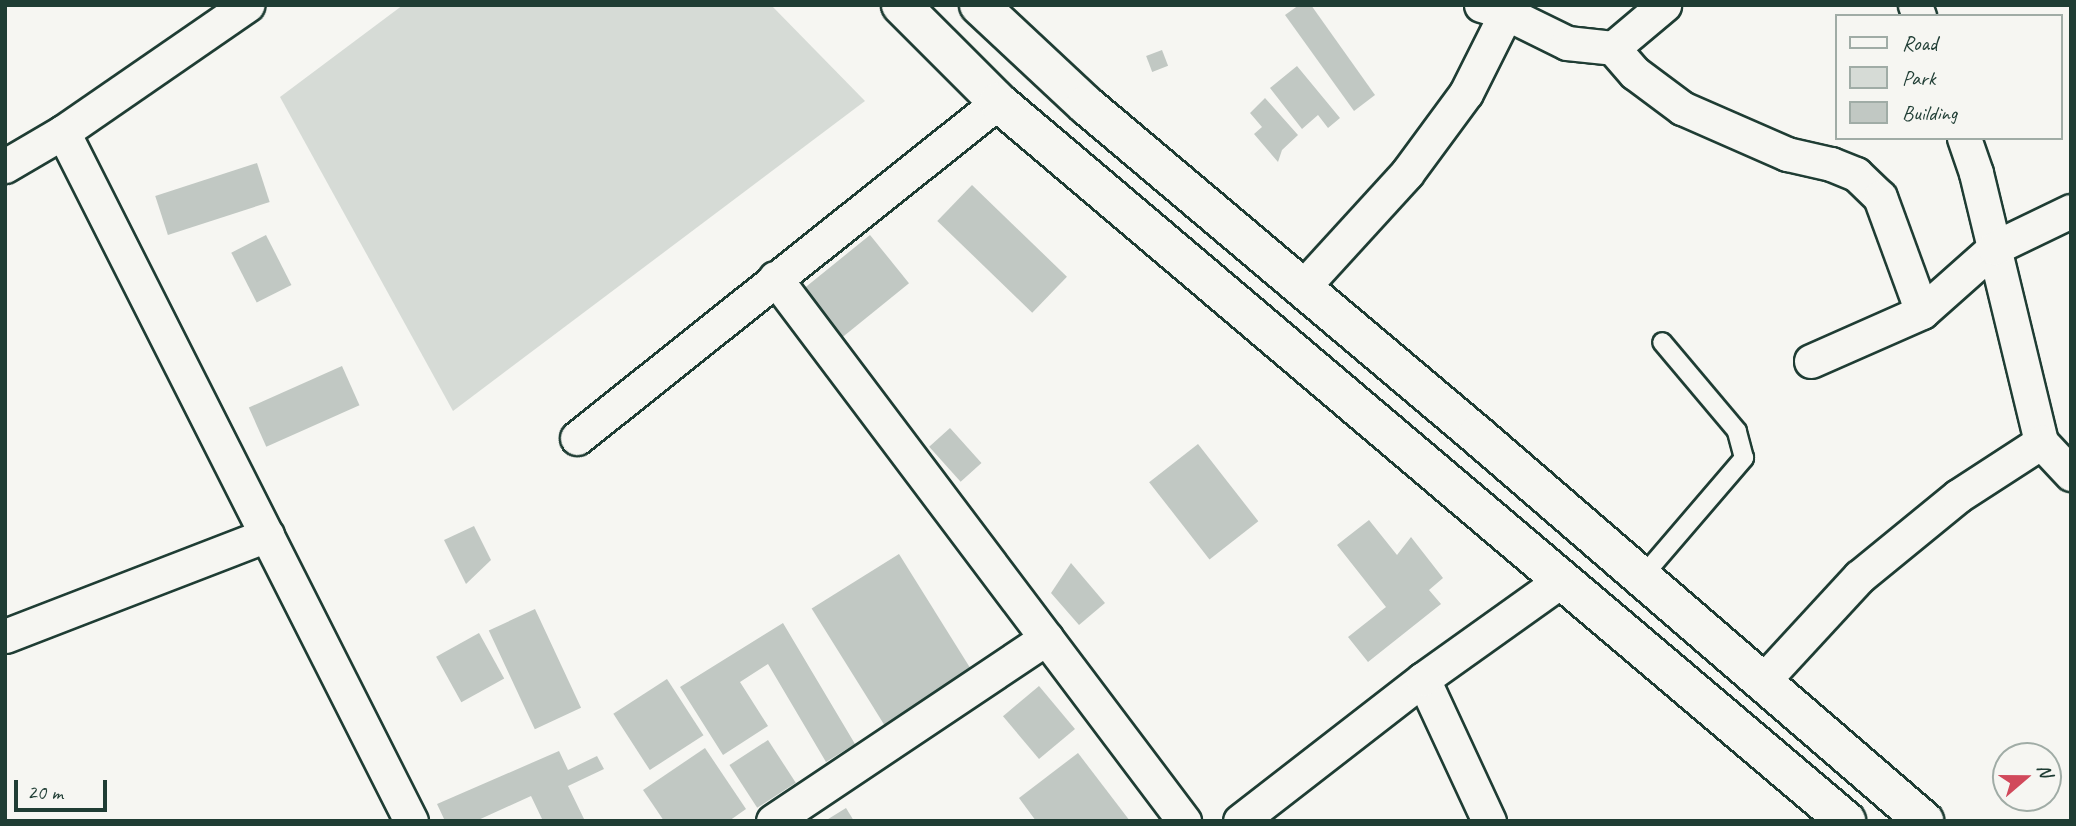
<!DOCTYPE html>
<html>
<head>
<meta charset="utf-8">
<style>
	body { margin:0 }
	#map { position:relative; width:2076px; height:826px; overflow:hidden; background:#f6f6f2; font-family:Caveat,sans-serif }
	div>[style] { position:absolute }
	.green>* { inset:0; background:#d6dbd6 }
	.building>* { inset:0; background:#c1c8c3; transform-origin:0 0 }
	.roads { filter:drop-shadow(2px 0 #1f3d34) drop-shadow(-2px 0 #1f3d34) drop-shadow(0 2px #1f3d34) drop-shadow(0 -2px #1f3d34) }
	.service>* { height:18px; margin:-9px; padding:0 9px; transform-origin:9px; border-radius:9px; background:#f6f6f2 }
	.minor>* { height:33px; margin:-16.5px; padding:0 16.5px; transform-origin:16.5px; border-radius:16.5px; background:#f6f6f2 }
	.primary>* { height:38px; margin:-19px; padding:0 19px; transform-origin:19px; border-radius:19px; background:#f6f6f2 }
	span { translate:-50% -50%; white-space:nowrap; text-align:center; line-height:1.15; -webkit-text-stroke:7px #f6f6f2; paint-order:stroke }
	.frame { position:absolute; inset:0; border:7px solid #1f3d34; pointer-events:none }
	.legend { position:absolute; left:1835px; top:14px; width:228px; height:126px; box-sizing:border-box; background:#f6f6f2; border:2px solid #a0aca6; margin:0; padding:9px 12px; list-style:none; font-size:21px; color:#1f3d34 }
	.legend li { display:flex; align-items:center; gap:14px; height:35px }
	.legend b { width:35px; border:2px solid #a0aca6 }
	.north { position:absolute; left:1992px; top:742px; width:70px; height:70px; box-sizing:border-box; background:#f6f6f2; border:2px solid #a0aca6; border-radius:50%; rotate:70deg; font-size:19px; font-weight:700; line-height:28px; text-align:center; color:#1f3d34 }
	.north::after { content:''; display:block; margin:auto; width:24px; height:32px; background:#d1495b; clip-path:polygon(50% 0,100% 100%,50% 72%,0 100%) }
	.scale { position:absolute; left:14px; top:780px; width:93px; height:32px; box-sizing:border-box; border:4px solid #1f3d34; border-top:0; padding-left:9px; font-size:21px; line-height:24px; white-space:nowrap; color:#1f3d34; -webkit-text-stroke:5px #f6f6f2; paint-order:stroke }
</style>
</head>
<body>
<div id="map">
	<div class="green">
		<i style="clip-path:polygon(403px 5px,771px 5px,865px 101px,453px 411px,280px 97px)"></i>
	</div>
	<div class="building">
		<i style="clip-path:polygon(1299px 5px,1311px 5px,1375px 95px,1354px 111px,1285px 15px)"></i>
		<i style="left:1162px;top:50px;width:17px;height:17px;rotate:69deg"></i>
		<i style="clip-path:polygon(1297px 66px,1340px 118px,1328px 128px,1318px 115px,1302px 129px,1270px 88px)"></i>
		<i style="clip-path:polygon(1265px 98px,1298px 135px,1282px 150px,1278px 162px,1254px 134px,1262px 127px,1250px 113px)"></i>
		<i style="left:257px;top:163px;width:41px;height:107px;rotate:72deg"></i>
		<i style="left:972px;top:185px;width:132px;height:50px;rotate:44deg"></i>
		<i style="left:266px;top:235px;width:56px;height:39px;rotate:63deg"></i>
		<i style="left:870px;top:235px;width:62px;height:91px;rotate:51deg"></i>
		<i style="left:342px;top:366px;width:43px;height:102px;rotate:66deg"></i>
		<i style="left:950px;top:428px;width:47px;height:28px;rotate:48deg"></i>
		<i style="left:1198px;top:444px;width:98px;height:62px;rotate:52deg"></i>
		<i style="clip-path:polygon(1369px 520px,1397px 555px,1411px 537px,1443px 578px,1429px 590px,1441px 604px,1368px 662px,1348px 637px,1386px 607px,1337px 545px)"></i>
		<i style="clip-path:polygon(474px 526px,491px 560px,466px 584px,444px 540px)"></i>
		<i style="left:899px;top:554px;width:137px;height:103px;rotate:58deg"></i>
		<i style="clip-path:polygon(1071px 563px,1105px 603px,1079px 625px,1051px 593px)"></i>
		<i style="left:535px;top:609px;width:109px;height:51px;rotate:65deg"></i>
		<i style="clip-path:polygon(783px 623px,855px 744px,826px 762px,768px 664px,740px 682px,768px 726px,723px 755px,680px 687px)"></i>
		<i style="left:479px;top:633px;width:52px;height:49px;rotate:61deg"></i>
		<i style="left:667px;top:679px;width:67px;height:64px;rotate:57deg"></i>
		<i style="left:1039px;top:686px;width:56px;height:47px;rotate:50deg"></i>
		<i style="left:768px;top:740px;width:51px;height:46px;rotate:57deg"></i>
		<i style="clip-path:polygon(705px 748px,746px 809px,729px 821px,664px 821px,643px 790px)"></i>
		<i style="clip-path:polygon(559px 751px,568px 770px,597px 756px,604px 769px,568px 786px,585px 821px,543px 821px,531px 796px,476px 821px,445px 821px,437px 804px)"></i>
		<i style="clip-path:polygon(1078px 753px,1130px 821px,1036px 821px,1019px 798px)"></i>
		<i style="clip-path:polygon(846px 808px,854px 821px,825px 821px)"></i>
	</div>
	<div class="roads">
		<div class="service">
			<i style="left:1642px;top:577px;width:157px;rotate:-49.4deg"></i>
			<i style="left:1744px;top:458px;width:28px;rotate:-105deg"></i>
			<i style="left:1737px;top:431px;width:116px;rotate:-130.1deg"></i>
		</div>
		<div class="minor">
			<i style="left:1481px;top:5px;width:24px;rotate:17deg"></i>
			<i style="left:1504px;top:12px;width:70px;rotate:26.2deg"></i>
			<i style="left:1567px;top:43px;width:46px;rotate:6.2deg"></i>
			<i style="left:1613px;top:48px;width:67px;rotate:-40.1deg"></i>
			<i style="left:1915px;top:5px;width:12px;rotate:70deg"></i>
			<i style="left:1613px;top:48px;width:33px;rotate:49deg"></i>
			<i style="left:1635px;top:73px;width:59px;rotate:36.7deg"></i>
			<i style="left:1682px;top:108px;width:115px;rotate:23.7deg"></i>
			<i style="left:1787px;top:154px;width:45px;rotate:12.8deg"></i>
			<i style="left:1831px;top:164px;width:27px;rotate:22deg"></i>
			<i style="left:1856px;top:174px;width:33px;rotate:44deg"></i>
			<i style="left:1880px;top:197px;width:122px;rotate:69.9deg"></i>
			<i style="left:63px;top:132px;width:224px;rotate:-34.6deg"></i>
			<i style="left:1964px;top:138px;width:37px;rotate:71deg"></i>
			<i style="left:1976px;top:173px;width:277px;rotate:76.4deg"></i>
			<i style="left:2041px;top:442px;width:44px;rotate:46.8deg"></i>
			<i style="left:5px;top:166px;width:67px;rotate:-30.4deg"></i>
			<i style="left:63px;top:132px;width:772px;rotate:63.2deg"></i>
			<i style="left:775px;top:278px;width:680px;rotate:53.01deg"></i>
			<i style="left:1303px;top:287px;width:154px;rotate:-47.6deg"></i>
			<i style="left:1407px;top:173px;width:99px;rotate:-53.6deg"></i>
			<i style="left:1466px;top:93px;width:98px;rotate:-63.4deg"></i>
			<i style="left:1811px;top:361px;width:121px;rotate:-23.8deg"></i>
			<i style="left:1922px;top:312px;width:96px;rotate:-41.6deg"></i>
			<i style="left:1994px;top:248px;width:85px;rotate:-25.7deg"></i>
			<i style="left:577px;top:438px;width:539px;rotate:-38.59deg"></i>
			<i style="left:5px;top:636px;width:281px;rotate:-21.1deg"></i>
			<i style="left:1423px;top:679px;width:157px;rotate:65.1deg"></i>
			<i style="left:1763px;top:681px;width:142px;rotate:-47.3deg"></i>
			<i style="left:1859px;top:577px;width:128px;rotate:-39.3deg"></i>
			<i style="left:1958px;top:496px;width:99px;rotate:-33deg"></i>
			<i style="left:773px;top:821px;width:329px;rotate:-33.8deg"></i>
			<i style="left:1240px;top:821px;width:232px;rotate:-37.8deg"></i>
			<i style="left:1423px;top:679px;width:172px;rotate:-35.5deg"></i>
		</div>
		<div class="primary">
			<i style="left:901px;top:5px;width:137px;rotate:45deg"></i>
			<i style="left:998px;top:102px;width:1112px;rotate:40.29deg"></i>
			<i style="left:979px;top:5px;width:146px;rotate:43.1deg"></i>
			<i style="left:1086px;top:105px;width:512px;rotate:40.16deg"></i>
			<i style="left:1477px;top:435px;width:591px;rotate:40.81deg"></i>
		</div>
	</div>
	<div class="frame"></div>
	<ul class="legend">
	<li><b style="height:9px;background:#f6f6f2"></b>Road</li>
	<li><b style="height:19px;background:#d6dbd6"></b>Park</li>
	<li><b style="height:19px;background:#c1c8c3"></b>Building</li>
	</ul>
	<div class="north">N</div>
	<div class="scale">20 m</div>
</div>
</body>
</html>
